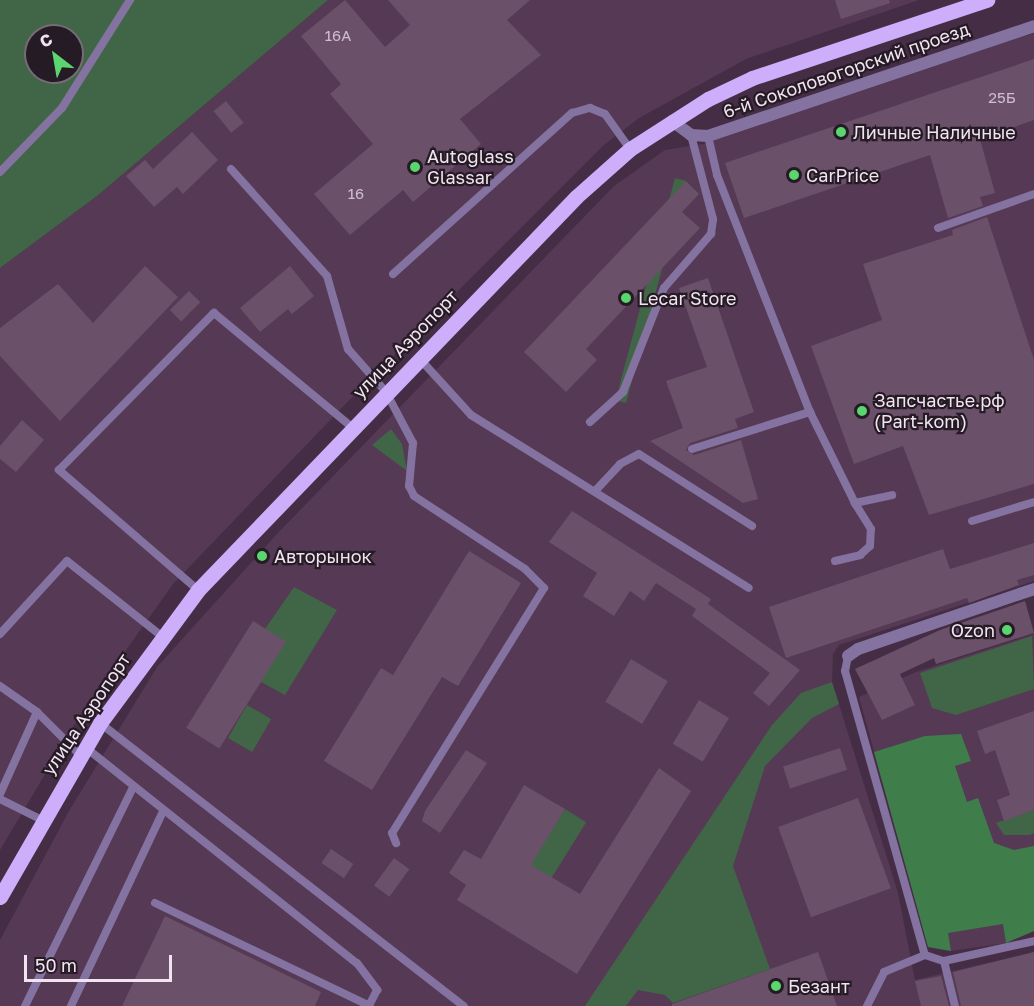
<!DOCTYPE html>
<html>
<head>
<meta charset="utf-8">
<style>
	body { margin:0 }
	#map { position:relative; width:1034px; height:1006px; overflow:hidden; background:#452e45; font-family:"Golos Text",sans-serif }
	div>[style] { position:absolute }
	.built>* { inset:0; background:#553955 }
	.green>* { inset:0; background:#416647; transform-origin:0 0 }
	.forest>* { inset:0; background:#3f7d4b }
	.building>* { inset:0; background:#6a5169; transform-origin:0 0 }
	.service>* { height:8px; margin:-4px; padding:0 4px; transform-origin:4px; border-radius:4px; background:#8472a0 }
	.minor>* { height:12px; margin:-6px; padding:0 6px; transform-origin:6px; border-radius:6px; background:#8472a0 }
	.primary>* { height:15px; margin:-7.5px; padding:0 7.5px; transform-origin:7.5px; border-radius:7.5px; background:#ccaefb }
	.dots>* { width:16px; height:16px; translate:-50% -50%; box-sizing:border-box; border:3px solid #251b25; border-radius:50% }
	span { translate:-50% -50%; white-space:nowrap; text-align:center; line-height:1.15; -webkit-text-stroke:4.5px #251b25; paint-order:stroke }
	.number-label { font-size:15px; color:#d0becf }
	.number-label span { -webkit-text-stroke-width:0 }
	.street-label { font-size:18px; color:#f2e3f1 }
	.poi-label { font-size:18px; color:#f2e3f1 }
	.left { translate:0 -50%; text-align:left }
	.right { translate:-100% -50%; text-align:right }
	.north { position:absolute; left:24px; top:24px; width:60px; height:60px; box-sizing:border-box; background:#251b25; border:2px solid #776b77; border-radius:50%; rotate:329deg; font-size:16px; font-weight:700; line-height:24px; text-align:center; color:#f2e3f1 }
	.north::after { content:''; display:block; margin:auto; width:21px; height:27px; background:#5bd56e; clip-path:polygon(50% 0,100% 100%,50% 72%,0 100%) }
	.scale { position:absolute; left:24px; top:955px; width:148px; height:27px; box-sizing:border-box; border:3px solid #f2e3f1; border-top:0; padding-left:8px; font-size:18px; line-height:21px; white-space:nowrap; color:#f2e3f1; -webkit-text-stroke:4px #251b25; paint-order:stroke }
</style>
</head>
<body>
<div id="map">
	<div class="built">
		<i style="clip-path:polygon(328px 0,919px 0,746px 59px,639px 118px,604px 145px,357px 392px,173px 584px,82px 712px,0 850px,0 268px,97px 196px)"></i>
		<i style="clip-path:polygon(1034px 33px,1034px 581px,839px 645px,833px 654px,832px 682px,898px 893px,915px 980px,1034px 952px,1034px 1006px,0 1006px,0 940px,69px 811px,157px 667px,276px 535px,614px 186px,665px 150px,703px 144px)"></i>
		<i style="clip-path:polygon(1034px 634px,1034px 931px,1006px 943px,951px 951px,928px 947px,859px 697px,916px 672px)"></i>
	</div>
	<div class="green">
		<i style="clip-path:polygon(evenodd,0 0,328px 0,97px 196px,0 268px,0 0,36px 36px,72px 36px,72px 72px,36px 72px,36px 36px)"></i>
		<i style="left:675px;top:178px;width:11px;height:230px;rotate:15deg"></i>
		<i style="clip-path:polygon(391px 429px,402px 444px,407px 471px,372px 445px)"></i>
		<i style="clip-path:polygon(294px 587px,337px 610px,285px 695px,261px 682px,265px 629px)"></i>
		<i style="clip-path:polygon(1032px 636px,1034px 689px,956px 715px,932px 708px,920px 673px)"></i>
		<i style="clip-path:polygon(832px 682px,839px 704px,812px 718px,765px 766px,733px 866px,770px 969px,673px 1003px,665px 995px,638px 990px,626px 1006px,585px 1006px,772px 725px,801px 693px)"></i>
		<i style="left:247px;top:705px;width:28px;height:38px;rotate:30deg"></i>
		<i style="left:565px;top:809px;width:25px;height:66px;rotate:32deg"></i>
		<i style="clip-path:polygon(1034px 810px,1034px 833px,1030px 835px,1004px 835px,996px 823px)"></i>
	</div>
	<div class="forest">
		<i style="clip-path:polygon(961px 734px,971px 761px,955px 766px,967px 802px,978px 798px,994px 843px,1014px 850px,1034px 846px,1034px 931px,1006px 943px,1003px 924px,948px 933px,951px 951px,928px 947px,874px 752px,925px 736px)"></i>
	</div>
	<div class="building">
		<i style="clip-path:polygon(345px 0,385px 47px,410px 25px,388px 0,530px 0,507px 20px,541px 55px,460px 119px,481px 144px,413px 202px,403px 190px,350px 235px,314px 194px,373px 144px,330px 94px,341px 84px,301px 36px)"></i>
		<i style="clip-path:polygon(835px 0,889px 0,890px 3px,841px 19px)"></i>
		<i style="clip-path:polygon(1034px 59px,1034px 120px,980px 139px,995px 193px,980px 197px,983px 206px,948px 218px,930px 155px,744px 218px,725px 163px)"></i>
		<i style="left:226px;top:101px;width:28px;height:16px;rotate:51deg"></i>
		<i style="clip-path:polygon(192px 132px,218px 160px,183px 194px,177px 187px,154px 207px,126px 176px,145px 160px,153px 169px)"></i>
		<i style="clip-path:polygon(686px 181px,699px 194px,682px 212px,700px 228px,586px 349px,597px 360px,566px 392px,524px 352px)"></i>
		<i style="clip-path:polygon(987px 217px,1034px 360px,1034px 484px,929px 515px,903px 446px,854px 464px,811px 346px,882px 320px,863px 264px,953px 235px,952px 230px)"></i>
		<i style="clip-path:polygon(145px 266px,178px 297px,60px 421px,0 356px,0 328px,58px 284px,93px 323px)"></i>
		<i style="clip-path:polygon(290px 266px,314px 296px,292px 314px,288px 309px,260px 332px,240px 308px)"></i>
		<i style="clip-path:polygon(708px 278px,754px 412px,735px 419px,738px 428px,690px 443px,686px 450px,694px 455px,741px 440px,758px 499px,743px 503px,650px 441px,683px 428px,666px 381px,707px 367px,679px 288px)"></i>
		<i style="left:189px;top:291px;width:16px;height:27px;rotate:45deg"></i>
		<i style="clip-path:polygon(22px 420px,44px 440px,16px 472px,0 459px,0 446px)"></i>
		<i style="clip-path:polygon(572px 511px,711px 599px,708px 604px,800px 670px,769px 706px,753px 693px,770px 673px,692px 616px,696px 609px,656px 583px,644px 601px,630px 591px,614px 616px,583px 596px,597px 573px,549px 542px)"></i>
		<i style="clip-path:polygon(1034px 543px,1034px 575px,1017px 580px,1019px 585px,969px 603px,967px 598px,786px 658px,769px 607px,943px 549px,950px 569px)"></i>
		<i style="clip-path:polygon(469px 551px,521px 583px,458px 686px,442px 677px,372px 790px,324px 761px,381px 668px,393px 675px)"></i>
		<i style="clip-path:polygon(1025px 601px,1034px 633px,936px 664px,934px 658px,900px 674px,915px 705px,882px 720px,855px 669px,940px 630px)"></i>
		<i style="left:253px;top:621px;width:39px;height:126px;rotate:32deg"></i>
		<i style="left:631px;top:659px;width:43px;height:50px;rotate:31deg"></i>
		<i style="left:699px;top:700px;width:35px;height:51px;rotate:31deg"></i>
		<i style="clip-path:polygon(1034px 711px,1034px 810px,1004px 821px,997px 800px,1010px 795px,995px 750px,985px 754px,977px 731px)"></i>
		<i style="left:840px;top:748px;width:23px;height:60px;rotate:72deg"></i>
		<i style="clip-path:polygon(466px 750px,487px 763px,440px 833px,422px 821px,425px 811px)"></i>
		<i style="clip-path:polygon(659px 768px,691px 791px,577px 974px,457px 900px,466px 885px,449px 873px,464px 850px,481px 859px,524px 785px,565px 809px,531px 865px,580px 894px)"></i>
		<i style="left:858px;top:798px;width:96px;height:85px;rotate:70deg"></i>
		<i style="left:331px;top:849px;width:27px;height:17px;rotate:34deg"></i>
		<i style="left:394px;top:858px;width:19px;height:34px;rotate:36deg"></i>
		<i style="clip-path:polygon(165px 916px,321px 992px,315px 1006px,122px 1006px)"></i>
		<i style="clip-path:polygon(818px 952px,837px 1006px,672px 1006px,672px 1004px)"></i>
		<i style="clip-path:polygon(1034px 952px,1034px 1006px,961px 1006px,953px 972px)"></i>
		<i style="clip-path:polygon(941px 976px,949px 1006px,921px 1006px,915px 981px)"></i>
	</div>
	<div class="service">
		<i style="left:708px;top:136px;width:40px;rotate:77deg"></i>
		<i style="left:717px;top:175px;width:255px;rotate:68.6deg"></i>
		<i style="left:810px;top:412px;width:102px;rotate:63.7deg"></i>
		<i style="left:855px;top:503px;width:38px;rotate:-12deg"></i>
		<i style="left:231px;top:169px;width:144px;rotate:48.1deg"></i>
		<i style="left:327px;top:276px;width:76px;rotate:74deg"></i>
		<i style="left:348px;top:349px;width:57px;rotate:48.5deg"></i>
		<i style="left:386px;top:392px;width:58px;rotate:62.1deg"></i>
		<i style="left:413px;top:443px;width:43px;rotate:95.3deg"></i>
		<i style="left:409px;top:486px;width:11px;rotate:63deg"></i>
		<i style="left:414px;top:496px;width:133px;rotate:33.3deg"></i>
		<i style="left:525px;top:569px;width:27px;rotate:45deg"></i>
		<i style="left:544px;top:588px;width:288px;rotate:121.8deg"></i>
		<i style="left:392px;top:833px;width:11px;rotate:68deg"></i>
		<i style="left:0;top:172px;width:89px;rotate:-45.9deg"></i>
		<i style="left:62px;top:108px;width:128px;rotate:-57.8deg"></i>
		<i style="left:938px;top:228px;width:102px;rotate:-19.5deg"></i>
		<i style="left:393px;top:274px;width:241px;rotate:-42deg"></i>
		<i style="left:572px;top:113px;width:19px;rotate:-16deg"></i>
		<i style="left:590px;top:108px;width:16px;rotate:22deg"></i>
		<i style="left:605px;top:114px;width:43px;rotate:54.5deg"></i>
		<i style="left:419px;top:358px;width:77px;rotate:47.6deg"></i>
		<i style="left:471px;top:415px;width:327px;rotate:31.9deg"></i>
		<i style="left:590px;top:422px;width:45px;rotate:-42.3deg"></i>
		<i style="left:623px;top:392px;width:112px;rotate:-68.5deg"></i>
		<i style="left:664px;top:288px;width:72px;rotate:-49deg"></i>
		<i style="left:711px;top:234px;width:15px;rotate:-82deg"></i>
		<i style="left:713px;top:219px;width:87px;rotate:-104.7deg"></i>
		<i style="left:692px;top:449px;width:124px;rotate:-17.4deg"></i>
		<i style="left:596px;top:490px;width:35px;rotate:-47deg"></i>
		<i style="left:620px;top:464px;width:21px;rotate:-28deg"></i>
		<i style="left:639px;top:454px;width:134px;rotate:32.5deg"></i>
		<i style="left:972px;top:521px;width:65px;rotate:-17deg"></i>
		<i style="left:835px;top:561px;width:26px;rotate:-13deg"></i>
		<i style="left:860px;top:555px;width:13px;rotate:-42deg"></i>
		<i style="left:870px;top:546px;width:17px;rotate:-87deg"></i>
		<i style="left:871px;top:529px;width:31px;rotate:-122deg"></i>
		<i style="left:198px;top:590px;width:184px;rotate:-139.2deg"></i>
		<i style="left:59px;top:470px;width:221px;rotate:-45.4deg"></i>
		<i style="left:214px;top:313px;width:179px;rotate:39.6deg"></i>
		<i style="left:0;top:634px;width:99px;rotate:-47.5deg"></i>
		<i style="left:67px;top:561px;width:122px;rotate:38.4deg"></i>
		<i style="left:848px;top:656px;width:15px;rotate:101deg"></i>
		<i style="left:845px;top:671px;width:295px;rotate:74.3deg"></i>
		<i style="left:925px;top:955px;width:20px;rotate:18deg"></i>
		<i style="left:944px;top:961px;width:92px;rotate:-12.5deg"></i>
		<i style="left:0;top:686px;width:45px;rotate:35.1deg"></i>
		<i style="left:37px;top:712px;width:61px;rotate:45deg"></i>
		<i style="left:100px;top:723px;width:461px;rotate:37.9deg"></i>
		<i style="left:85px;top:747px;width:347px;rotate:38.5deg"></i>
		<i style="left:357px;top:963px;width:34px;rotate:53deg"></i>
		<i style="left:377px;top:990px;width:18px;rotate:117deg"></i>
		<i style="left:0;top:794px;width:90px;rotate:-65.7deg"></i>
		<i style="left:0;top:799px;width:47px;rotate:26.6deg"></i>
		<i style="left:155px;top:903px;width:238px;rotate:25.6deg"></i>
		<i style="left:944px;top:961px;width:46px;rotate:76.3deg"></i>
		<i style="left:25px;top:1006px;width:244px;rotate:-63.7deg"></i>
		<i style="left:71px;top:1006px;width:216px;rotate:-64.7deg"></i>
		<i style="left:867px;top:1006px;width:38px;rotate:-63deg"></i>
		<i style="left:884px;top:972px;width:44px;rotate:-22.5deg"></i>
	</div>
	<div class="minor">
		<i style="left:672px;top:121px;width:24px;rotate:36deg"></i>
		<i style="left:691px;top:135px;width:17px;rotate:3deg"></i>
		<i style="left:708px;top:136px;width:344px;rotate:-18.6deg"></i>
		<i style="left:848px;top:656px;width:12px;rotate:-35deg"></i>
		<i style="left:858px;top:649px;width:186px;rotate:-18.8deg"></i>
	</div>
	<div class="primary">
		<i style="left:0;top:897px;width:201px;rotate:-60.1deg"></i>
		<i style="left:100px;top:723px;width:165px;rotate:-53.6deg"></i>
		<i style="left:198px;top:590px;width:545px;rotate:-46.11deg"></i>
		<i style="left:576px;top:197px;width:72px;rotate:-41.6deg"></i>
		<i style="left:630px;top:149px;width:93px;rotate:-32.7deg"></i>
		<i style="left:708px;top:99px;width:49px;rotate:-25.5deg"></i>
		<i style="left:752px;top:78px;width:248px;rotate:-18.4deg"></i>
	</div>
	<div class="dots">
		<i style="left:841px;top:132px;background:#5bd56e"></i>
		<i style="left:415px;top:167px;background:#5bd56e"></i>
		<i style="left:794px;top:175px;background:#5bd56e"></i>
		<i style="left:626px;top:298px;background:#5bd56e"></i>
		<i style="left:862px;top:411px;background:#5bd56e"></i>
		<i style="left:262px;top:556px;background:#5bd56e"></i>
		<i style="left:1007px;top:630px;background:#5bd56e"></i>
		<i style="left:776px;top:986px;background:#5bd56e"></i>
	</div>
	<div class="number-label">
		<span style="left:338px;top:36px">16А</span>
		<span style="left:1002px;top:98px">25Б</span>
		<span style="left:356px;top:194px">16</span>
	</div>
	<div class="street-label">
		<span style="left:846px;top:70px;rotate:-19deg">6-й Соколовогорский проезд</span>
		<span style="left:405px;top:344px;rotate:-46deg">улица Аэропорт</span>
		<span style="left:86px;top:714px;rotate:-56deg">улица Аэропорт</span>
	</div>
	<div class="poi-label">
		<span class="left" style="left:853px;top:132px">Личные Наличные</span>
		<span class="left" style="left:427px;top:167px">Autoglass<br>Glassar</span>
		<span class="left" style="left:806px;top:175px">CarPrice</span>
		<span class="left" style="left:638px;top:298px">Lecar Store</span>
		<span class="left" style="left:874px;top:411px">Запсчастье.рф<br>(Part-kom)</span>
		<span class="left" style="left:274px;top:556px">Авторынок</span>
		<span class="right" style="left:995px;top:630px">Ozon</span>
		<span class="left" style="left:788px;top:986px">Безант</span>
	</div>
	<div class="north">С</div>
	<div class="scale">50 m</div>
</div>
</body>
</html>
